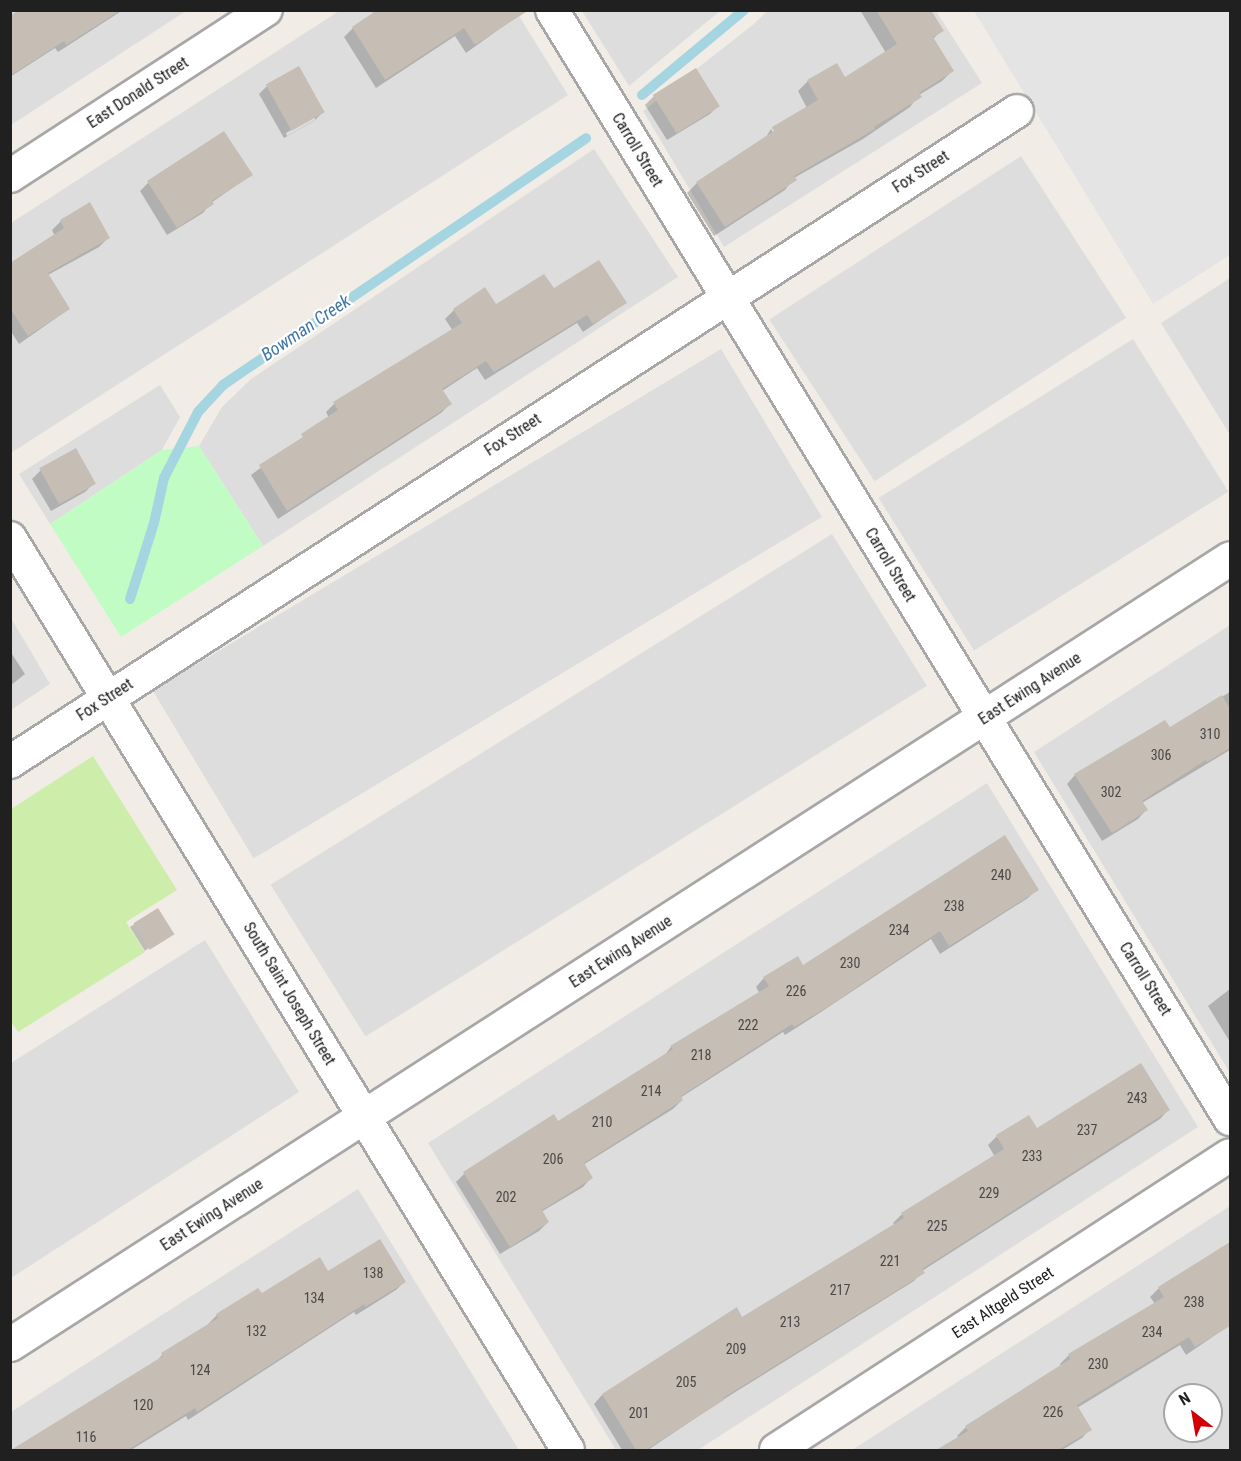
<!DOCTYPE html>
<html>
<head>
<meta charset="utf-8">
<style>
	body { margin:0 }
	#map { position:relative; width:1241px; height:1461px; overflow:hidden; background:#f1ede6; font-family:"Roboto Condensed",sans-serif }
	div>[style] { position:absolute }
	.residential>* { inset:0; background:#dedddd; transform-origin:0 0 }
	.grass>* { inset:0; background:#cdedaa }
	.park>* { inset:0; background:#c2fcc5 }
	.parking>* { inset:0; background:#e4e4e4 }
	.shadow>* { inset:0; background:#0003; transform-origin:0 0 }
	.stream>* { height:10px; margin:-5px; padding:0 5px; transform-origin:5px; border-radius:5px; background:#a5d5e1 }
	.building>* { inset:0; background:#c6bdb5; transform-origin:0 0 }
	.roads { filter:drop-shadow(2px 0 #a7a7a7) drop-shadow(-2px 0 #a7a7a7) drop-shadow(0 2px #a7a7a7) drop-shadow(0 -2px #a7a7a7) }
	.minor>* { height:32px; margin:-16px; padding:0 16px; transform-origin:16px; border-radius:16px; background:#fff }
	.tertiary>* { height:33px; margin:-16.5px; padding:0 16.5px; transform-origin:16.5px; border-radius:16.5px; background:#fff }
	span { translate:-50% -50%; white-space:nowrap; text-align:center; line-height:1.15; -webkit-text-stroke:4.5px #fff; paint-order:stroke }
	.number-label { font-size:14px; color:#4a4745 }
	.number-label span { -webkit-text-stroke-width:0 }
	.street-label { font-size:16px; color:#202020 }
	.water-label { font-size:18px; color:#4176a6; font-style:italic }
	.frame { position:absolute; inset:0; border:12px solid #202020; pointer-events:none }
	.north { position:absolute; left:1163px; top:1383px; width:60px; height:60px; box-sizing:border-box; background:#fff; border:2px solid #a6a6a6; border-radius:50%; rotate:329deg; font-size:16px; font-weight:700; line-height:24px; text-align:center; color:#202020 }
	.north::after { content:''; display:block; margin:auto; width:21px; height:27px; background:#d00005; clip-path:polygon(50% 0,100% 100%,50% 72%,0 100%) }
</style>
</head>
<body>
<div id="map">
	<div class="residential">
		<i style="clip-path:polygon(11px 11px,186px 11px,11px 125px)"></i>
		<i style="clip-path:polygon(339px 11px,516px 11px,568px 95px,11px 453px,11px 223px)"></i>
		<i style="clip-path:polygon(582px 11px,720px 11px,629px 86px)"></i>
		<i style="clip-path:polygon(767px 11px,936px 11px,982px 83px,724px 247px,643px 111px,755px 23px)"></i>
		<i style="clip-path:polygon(594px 149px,678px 277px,263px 546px,199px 446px,222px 407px,251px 379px)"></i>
		<i style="left:1021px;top:156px;width:193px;height:300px;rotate:57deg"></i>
		<i style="clip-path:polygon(1230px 278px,1230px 435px,1161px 323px)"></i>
		<i style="left:1133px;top:339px;width:180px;height:300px;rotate:58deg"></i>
		<i style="left:721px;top:349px;width:196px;height:663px;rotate:59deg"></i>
		<i style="clip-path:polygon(160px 385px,180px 417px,162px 450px,50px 524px,19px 474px)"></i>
		<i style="left:832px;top:534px;width:179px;height:662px;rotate:58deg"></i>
		<i style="clip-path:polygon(11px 618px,50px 684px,11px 710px,10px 710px)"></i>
		<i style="clip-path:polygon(1230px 625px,1230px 1073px,1034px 752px)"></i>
		<i style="clip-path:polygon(987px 783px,1198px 1127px,698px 1450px,616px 1450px,428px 1143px)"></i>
		<i style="clip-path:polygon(205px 940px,299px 1092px,11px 1278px,11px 1063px)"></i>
		<i style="clip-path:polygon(358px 1189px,519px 1450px,11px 1450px,11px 1412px)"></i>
		<i style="clip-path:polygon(evenodd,1230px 1206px,1230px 1450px,852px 1450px,1230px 1206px,1175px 1395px,1211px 1395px,1211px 1431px,1175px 1431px,1175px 1395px)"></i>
	</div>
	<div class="grass">
		<i style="clip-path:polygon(93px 756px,177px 890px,126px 922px,145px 952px,18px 1032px,10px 1020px,11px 809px)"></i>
	</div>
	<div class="park">
		<i style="clip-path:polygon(199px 446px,263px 546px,121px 637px,50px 524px,162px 450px)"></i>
	</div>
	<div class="parking">
		<i style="clip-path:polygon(974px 11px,1230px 11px,1230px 255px,1153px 304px)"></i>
	</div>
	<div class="shadow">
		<i style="clip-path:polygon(22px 10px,123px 10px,58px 52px,55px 48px,10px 77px,10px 18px)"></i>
		<i style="clip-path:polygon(860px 10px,929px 10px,942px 30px,932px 40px,952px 71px,942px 81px,919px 95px,910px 107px,863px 139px,794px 178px,785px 190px,714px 236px,687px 193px,697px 183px,764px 140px,771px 129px,777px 139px,775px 129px,772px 129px,807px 108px,798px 91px,808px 81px,845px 79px,886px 53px)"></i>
		<i style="clip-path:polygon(505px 25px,466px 53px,455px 36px,376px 88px,344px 37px,353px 28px)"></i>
		<i style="clip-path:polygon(evenodd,267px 86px,323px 112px,314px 121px,284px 138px,259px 94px,267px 86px,315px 116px,315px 120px,287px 136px,286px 133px,315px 116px)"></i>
		<i style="clip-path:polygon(654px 96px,718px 106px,710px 114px,667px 140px,645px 105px)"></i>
		<i style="clip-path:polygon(251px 175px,211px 203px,203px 213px,167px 235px,140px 191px,148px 183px)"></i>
		<i style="clip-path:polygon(61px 221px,108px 238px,99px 247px,48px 275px,69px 309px,19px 344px,10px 330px,10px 264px,55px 236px,52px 230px)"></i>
		<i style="clip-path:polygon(554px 291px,625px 303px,583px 332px,577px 323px,485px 380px,477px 368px,442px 391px,450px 404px,441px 413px,278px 519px,251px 475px,329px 418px,326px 412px,334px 404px,453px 331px,445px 319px,454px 310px,496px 306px)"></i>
		<i style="clip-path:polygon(41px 470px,94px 483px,85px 492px,51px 511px,32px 479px)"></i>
		<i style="clip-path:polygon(10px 651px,25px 674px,10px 686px)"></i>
		<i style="clip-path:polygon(1230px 692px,1230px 750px,1142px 803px,1146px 810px,1138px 819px,1102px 841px,1067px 784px,1075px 775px,1169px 729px)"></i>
		<i style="clip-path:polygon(1037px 889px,1028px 898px,940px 954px,931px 939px,818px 1014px,785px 1035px,783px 1032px,680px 1098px,682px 1100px,673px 1109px,583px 1165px,591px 1178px,583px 1187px,541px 1212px,548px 1222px,539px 1231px,500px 1254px,456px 1182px,464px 1174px,557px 1123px,663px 1057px,671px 1047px,760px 994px,756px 987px,764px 978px)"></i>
		<i style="left:157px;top:910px;width:28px;height:32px;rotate:58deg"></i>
		<i style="clip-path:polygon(1230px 989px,1230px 1042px,1208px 1006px)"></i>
		<i style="clip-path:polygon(1168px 1110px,1160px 1119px,922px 1271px,914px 1281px,721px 1401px,648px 1450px,622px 1450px,594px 1404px,602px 1395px,736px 1310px,742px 1319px,895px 1225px,893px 1223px,902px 1214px,995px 1157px,988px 1145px,997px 1136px,1028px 1117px,1037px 1130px)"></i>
		<i style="clip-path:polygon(1230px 1243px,1230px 1315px,1228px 1316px,1230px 1325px,1186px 1355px,1180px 1345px,1077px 1408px,1090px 1429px,1082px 1438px,1062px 1450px,938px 1450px,959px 1438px,957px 1436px,966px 1427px,1061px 1366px,1060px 1364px,1068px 1356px,1155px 1304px,1150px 1297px,1159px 1288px)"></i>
		<i style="clip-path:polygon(328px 1273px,405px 1281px,396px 1290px,356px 1315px,354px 1312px,188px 1420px,186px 1416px,131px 1450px,12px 1450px,154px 1364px,162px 1355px,209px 1326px,208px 1324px,217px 1315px,261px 1295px)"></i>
	</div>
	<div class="stream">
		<i style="left:642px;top:95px;width:133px;rotate:-39.8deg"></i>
		<i style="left:130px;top:599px;width:80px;rotate:-72.5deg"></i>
		<i style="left:154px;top:523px;width:46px;rotate:-77.5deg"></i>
		<i style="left:164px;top:478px;width:74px;rotate:-62.7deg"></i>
		<i style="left:198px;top:412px;width:37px;rotate:-47deg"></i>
		<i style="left:223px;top:385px;width:439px;rotate:-34.2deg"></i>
	</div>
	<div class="building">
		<i style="clip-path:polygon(19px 10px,121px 10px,66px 45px,64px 41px,10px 76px,10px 16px)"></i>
		<i style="clip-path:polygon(377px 10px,529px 10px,475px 45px,464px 28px,385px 80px,352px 27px)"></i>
		<i style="clip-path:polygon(876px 10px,931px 10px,944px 31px,933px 37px,954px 71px,919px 93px,922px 97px,874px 127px,875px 129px,794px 176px,797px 180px,725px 227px,696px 182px,774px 131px,772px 127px,818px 100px,807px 80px,837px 63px,845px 77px,897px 44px)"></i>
		<i style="left:299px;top:66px;width:53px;height:38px;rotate:61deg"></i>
		<i style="left:696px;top:68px;width:45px;height:51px;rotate:58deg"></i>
		<i style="clip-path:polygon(224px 131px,253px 175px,212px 201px,214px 204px,177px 228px,147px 181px)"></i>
		<i style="clip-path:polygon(90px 202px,110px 238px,48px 273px,70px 309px,28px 336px,10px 308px,10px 263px,64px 228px,60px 220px)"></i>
		<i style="clip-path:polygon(599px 260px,627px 303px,593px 324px,587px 315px,494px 372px,486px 361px,442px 389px,452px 404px,287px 511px,259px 465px,303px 437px,301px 434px,338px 410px,333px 402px,462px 323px,453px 309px,485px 287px,496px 304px,544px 274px,554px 288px)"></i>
		<i style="left:76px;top:448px;width:41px;height:42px;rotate:61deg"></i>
		<i style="clip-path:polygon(1222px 695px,1230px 709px,1230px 748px,1207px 762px,1206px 760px,1142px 801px,1148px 810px,1112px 833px,1074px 774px,1165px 720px,1170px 727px)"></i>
		<i style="clip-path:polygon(1005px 835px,1039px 890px,949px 946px,940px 931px,829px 1006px,794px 1027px,792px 1024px,681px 1096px,683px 1100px,584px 1163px,593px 1178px,542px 1210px,549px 1222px,510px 1247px,463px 1172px,554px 1114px,558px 1121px,673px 1049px,670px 1046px,769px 986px,763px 977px,798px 956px,803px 965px)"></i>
		<i style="left:158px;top:908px;width:31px;height:29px;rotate:58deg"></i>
		<i style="clip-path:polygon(1141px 1063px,1170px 1110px,922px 1269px,925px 1273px,723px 1398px,724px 1400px,646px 1450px,636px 1450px,602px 1394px,737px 1307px,742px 1317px,904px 1218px,901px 1213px,1004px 1149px,996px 1135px,1029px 1115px,1037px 1128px)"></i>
		<i style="clip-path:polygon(380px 1239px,406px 1282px,365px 1307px,364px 1304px,197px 1412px,195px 1408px,128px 1450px,11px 1450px,163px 1356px,161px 1353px,218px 1318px,216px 1314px,258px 1288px,262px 1293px,320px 1257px,328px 1271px)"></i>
		<i style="clip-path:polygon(1230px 1242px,1230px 1326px,1195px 1347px,1189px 1337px,1077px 1405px,1092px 1430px,1058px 1450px,936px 1450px,968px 1431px,965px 1426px,1070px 1359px,1068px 1354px,1164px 1297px,1158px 1287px)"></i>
	</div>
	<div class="roads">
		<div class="minor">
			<i style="left:552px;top:10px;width:1300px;rotate:58.56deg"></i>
			<i style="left:10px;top:176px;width:305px;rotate:-33deg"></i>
			<i style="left:10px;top:538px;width:1069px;rotate:58.54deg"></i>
			<i style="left:10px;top:762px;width:1199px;rotate:-32.88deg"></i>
			<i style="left:776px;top:1450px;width:541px;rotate:-33.01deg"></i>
		</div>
		<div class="tertiary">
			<i style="left:10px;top:1344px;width:1451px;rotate:-32.79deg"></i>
		</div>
	</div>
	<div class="number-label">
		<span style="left:1210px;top:734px">310</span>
		<span style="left:1161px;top:755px">306</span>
		<span style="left:1111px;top:792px">302</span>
		<span style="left:1001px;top:875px">240</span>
		<span style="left:954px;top:906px">238</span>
		<span style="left:899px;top:930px">234</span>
		<span style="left:850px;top:963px">230</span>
		<span style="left:796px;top:991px">226</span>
		<span style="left:748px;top:1025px">222</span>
		<span style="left:701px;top:1055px">218</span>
		<span style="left:651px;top:1091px">214</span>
		<span style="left:1137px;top:1098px">243</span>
		<span style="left:602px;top:1122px">210</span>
		<span style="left:1087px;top:1130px">237</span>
		<span style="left:1032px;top:1156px">233</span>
		<span style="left:553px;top:1159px">206</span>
		<span style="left:989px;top:1193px">229</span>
		<span style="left:506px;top:1197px">202</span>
		<span style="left:937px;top:1226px">225</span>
		<span style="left:890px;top:1261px">221</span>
		<span style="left:373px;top:1273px">138</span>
		<span style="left:840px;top:1290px">217</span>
		<span style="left:314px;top:1298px">134</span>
		<span style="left:1194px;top:1302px">238</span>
		<span style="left:790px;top:1322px">213</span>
		<span style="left:256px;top:1331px">132</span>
		<span style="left:1152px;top:1332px">234</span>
		<span style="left:736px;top:1349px">209</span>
		<span style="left:1098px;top:1364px">230</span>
		<span style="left:200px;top:1370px">124</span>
		<span style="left:686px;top:1382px">205</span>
		<span style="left:143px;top:1405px">120</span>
		<span style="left:1053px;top:1412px">226</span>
		<span style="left:639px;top:1413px">201</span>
		<span style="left:86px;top:1437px">116</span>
	</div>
	<div class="street-label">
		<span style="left:138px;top:93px;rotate:-33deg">East Donald Street</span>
		<span style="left:637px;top:150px;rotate:59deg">Carroll Street</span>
		<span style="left:921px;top:172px;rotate:-33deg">Fox Street</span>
		<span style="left:513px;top:435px;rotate:-33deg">Fox Street</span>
		<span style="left:890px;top:565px;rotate:59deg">Carroll Street</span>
		<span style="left:1030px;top:689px;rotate:-33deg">East Ewing Avenue</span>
		<span style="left:105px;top:700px;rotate:-33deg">Fox Street</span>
		<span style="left:621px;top:952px;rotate:-33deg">East Ewing Avenue</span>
		<span style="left:1145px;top:979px;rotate:58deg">Carroll Street</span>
		<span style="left:289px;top:994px;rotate:59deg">South Saint Joseph Street</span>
		<span style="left:212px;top:1215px;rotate:-33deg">East Ewing Avenue</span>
		<span style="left:1003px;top:1303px;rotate:-33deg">East Altgeld Street</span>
	</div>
	<div class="water-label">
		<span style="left:306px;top:328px;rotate:-34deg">Bowman Creek</span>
	</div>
	<div class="frame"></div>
	<div class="north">N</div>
</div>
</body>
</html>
